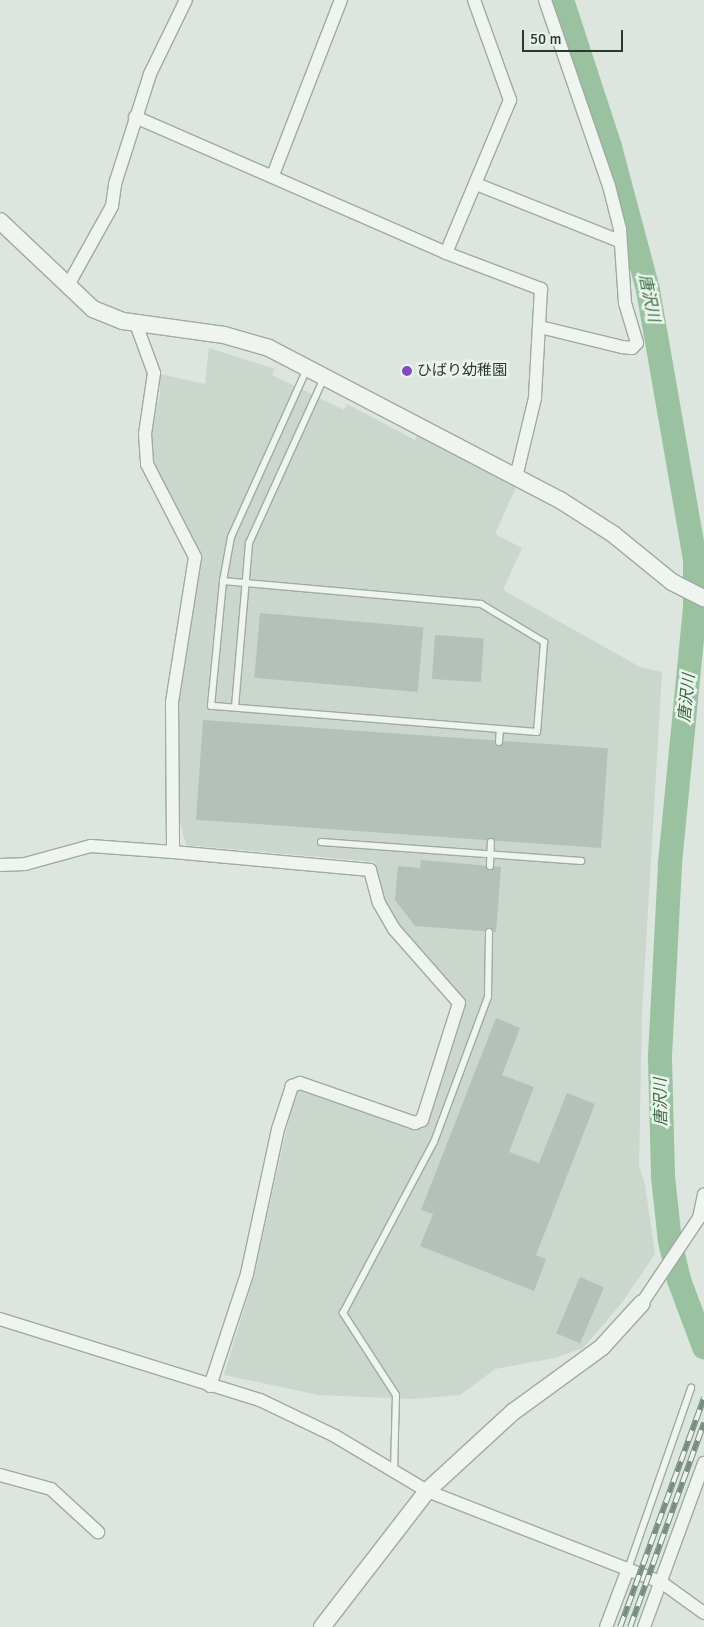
<!DOCTYPE html>
<html>
<head>
<meta charset="utf-8">
<style>
	body { margin:0 }
	#map { position:relative; width:704px; height:1627px; overflow:hidden; background:#dce5de; font-family:Signika,"Noto Sans JP",sans-serif }
	div>[style] { position:absolute }
	.built>* { inset:0; background:#cbd6cd }
	.river>* { height:24px; margin:-12px; padding:0 12px; transform-origin:12px; border-radius:12px; background:#9ac2a0 }
	.building>* { inset:0; background:#b4c1b8; transform-origin:0 0 }
	.roads { filter:drop-shadow(1px 0 #9eaba1) drop-shadow(-1px 0 #9eaba1) drop-shadow(0 1px #9eaba1) drop-shadow(0 -1px #9eaba1) }
	.service>* { height:6px; margin:-3px; padding:0 3px; transform-origin:3px; border-radius:3px; background:#eff4f0 }
	.minor>* { height:12px; margin:-6px; padding:0 6px; transform-origin:6px; border-radius:6px; background:#eff4f0 }
	.tertiary>* { height:16px; margin:-8px; padding:0 8px; transform-origin:8px; border-radius:8px; background:#eff4f0 }
	.rail>* { height:5.5px; margin-top:-2.75px; transform-origin:0; background:repeating-linear-gradient(90deg,#ebf3ed 0 11px,#778d7d 0 22px); box-sizing:border-box; border-block:1px solid #778d7d }
	.dots>* { width:14px; height:14px; translate:-50% -50%; box-sizing:border-box; border:2px solid #ebf3ed; border-radius:50% }
	span { translate:-50% -50%; white-space:nowrap; text-align:center; line-height:1.15; -webkit-text-stroke:5px #ebf3ed; paint-order:stroke }
	.poi-label { font-size:15px; color:#273a2c }
	.left { translate:0 -50%; text-align:left }
	.water-label { font-size:16px; color:#366a3f; font-style:italic }
	.scale { position:absolute; left:522px; top:30px; width:101px; height:22px; box-sizing:border-box; border:2px solid #273a2c; border-top:0; padding-left:6px; font-size:15px; line-height:18px; white-space:nowrap; color:#273a2c; -webkit-text-stroke:4px #ebf3ed; paint-order:stroke }
</style>
</head>
<body>
<div id="map">
	<div class="built">
		<i style="clip-path:polygon(209px 348px,275px 369px,272px 375px,344px 410px,347px 404px,415px 440px,418px 433px,517px 485px,495px 534px,522px 548px,503px 590px,640px 667px,662px 672px,642px 1012px,639px 1167px,645px 1185px,655px 1254px,621px 1304px,583px 1348px,555px 1358px,495px 1369px,460px 1395px,412px 1399px,319px 1395px,224px 1375px,254px 1276px,295px 1091px,301px 1088px,422px 1129px,465px 1008px,465px 1000px,398px 925px,385px 902px,375px 862px,186px 845px,178px 814px,178px 703px,200px 557px,153px 462px,151px 434px,160px 394px,160px 374px,205px 384px)"></i>
	</div>
	<div class="river">
		<i style="left:562px;top:0;width:155px;rotate:71.9deg"></i>
		<i style="left:610px;top:147px;width:148px;rotate:75.1deg"></i>
		<i style="left:648px;top:290px;width:272px;rotate:80.1deg"></i>
		<i style="left:695px;top:558px;width:50px;rotate:90deg"></i>
		<i style="left:695px;top:608px;width:258px;rotate:95.6deg"></i>
		<i style="left:670px;top:865px;width:194px;rotate:93deg"></i>
		<i style="left:660px;top:1059px;width:118px;rotate:88.5deg"></i>
		<i style="left:663px;top:1177px;width:64px;rotate:83.8deg"></i>
		<i style="left:670px;top:1241px;width:40px;rotate:77deg"></i>
		<i style="left:679px;top:1280px;width:72px;rotate:69.5deg"></i>
	</div>
	<div class="building">
		<i style="left:260px;top:613px;width:164px;height:65px;rotate:5deg"></i>
		<i style="left:435px;top:635px;width:49px;height:44px;rotate:4deg"></i>
		<i style="left:203px;top:720px;width:406px;height:100px;rotate:4deg"></i>
		<i style="clip-path:polygon(421px 860px,501px 867px,496px 932px,415px 926px,395px 900px,398px 866px,420px 868px)"></i>
		<i style="clip-path:polygon(496px 1018px,520px 1028px,502px 1075px,534px 1087px,509px 1152px,539px 1163px,567px 1093px,595px 1104px,536px 1255px,546px 1259px,534px 1291px,420px 1246px,433px 1214px,421px 1210px)"></i>
		<i style="left:580px;top:1277px;width:26px;height:61px;rotate:23deg"></i>
	</div>
	<div class="roads">
		<div class="service">
			<i style="left:223px;top:581px;width:259px;rotate:5.1deg"></i>
			<i style="left:481px;top:604px;width:74px;rotate:31.1deg"></i>
			<i style="left:544px;top:642px;width:90px;rotate:94.4deg"></i>
			<i style="left:537px;top:732px;width:327px;rotate:-175.4deg"></i>
			<i style="left:211px;top:706px;width:126px;rotate:-84.5deg"></i>
			<i style="left:223px;top:581px;width:45px;rotate:-79.7deg"></i>
			<i style="left:231px;top:537px;width:184px;rotate:-65.7deg"></i>
			<i style="left:235px;top:707px;width:165px;rotate:-85.1deg"></i>
			<i style="left:249px;top:543px;width:181px;rotate:-65.6deg"></i>
			<i style="left:499px;top:742px;width:13px;rotate:-86deg"></i>
			<i style="left:321px;top:842px;width:261px;rotate:4.2deg"></i>
			<i style="left:490px;top:866px;width:24px;rotate:-88deg"></i>
			<i style="left:394px;top:1471px;width:76px;rotate:-88.5deg"></i>
			<i style="left:396px;top:1395px;width:98px;rotate:-122.9deg"></i>
			<i style="left:343px;top:1313px;width:194px;rotate:-62deg"></i>
			<i style="left:434px;top:1142px;width:155px;rotate:-69.6deg"></i>
			<i style="left:488px;top:997px;width:65px;rotate:-89.1deg"></i>
			<i style="left:628px;top:1569px;width:192px;rotate:-70.8deg"></i>
		</div>
		<div class="minor">
			<i style="left:135px;top:117px;width:339px;rotate:23.6deg"></i>
			<i style="left:446px;top:253px;width:102px;rotate:20.8deg"></i>
			<i style="left:541px;top:289px;width:109px;rotate:93.2deg"></i>
			<i style="left:535px;top:398px;width:81px;rotate:103.5deg"></i>
			<i style="left:273px;top:175px;width:188px;rotate:-68.8deg"></i>
			<i style="left:476px;top:184px;width:154px;rotate:21.7deg"></i>
			<i style="left:446px;top:253px;width:166px;rotate:-67.3deg"></i>
			<i style="left:510px;top:100px;width:106px;rotate:-109.8deg"></i>
			<i style="left:67px;top:287px;width:93px;rotate:-60.9deg"></i>
			<i style="left:112px;top:206px;width:22px;rotate:-82deg"></i>
			<i style="left:115px;top:184px;width:115px;rotate:-72.3deg"></i>
			<i style="left:150px;top:74px;width:82px;rotate:-64.1deg"></i>
			<i style="left:136px;top:324px;width:52px;rotate:69.8deg"></i>
			<i style="left:154px;top:373px;width:62px;rotate:98.4deg"></i>
			<i style="left:145px;top:434px;width:30px;rotate:86deg"></i>
			<i style="left:147px;top:464px;width:105px;rotate:62.7deg"></i>
			<i style="left:195px;top:557px;width:147px;rotate:99deg"></i>
			<i style="left:172px;top:702px;width:150px;rotate:89.6deg"></i>
			<i style="left:173px;top:852px;width:198px;rotate:5.2deg"></i>
			<i style="left:370px;top:870px;width:34px;rotate:75deg"></i>
			<i style="left:379px;top:903px;width:30px;rotate:60deg"></i>
			<i style="left:394px;top:929px;width:98px;rotate:48.7deg"></i>
			<i style="left:459px;top:1003px;width:123px;rotate:107.5deg"></i>
			<i style="left:422px;top:1120px;width:8px;rotate:157deg"></i>
			<i style="left:415px;top:1123px;width:122px;rotate:-160.8deg"></i>
			<i style="left:300px;top:1083px;width:9px;rotate:159deg"></i>
			<i style="left:292px;top:1086px;width:45px;rotate:108deg"></i>
			<i style="left:278px;top:1129px;width:148px;rotate:102.1deg"></i>
			<i style="left:247px;top:1274px;width:118px;rotate:108.3deg"></i>
			<i style="left:540px;top:327px;width:84px;rotate:13.7deg"></i>
			<i style="left:622px;top:347px;width:10px;rotate:6deg"></i>
			<i style="left:632px;top:348px;width:7px;rotate:-45deg"></i>
			<i style="left:637px;top:343px;width:42px;rotate:-106.7deg"></i>
			<i style="left:625px;top:303px;width:74px;rotate:-93.9deg"></i>
			<i style="left:620px;top:229px;width:44px;rotate:-104.3deg"></i>
			<i style="left:609px;top:186px;width:197px;rotate:-109deg"></i>
			<i style="left:0;top:865px;width:25px;rotate:-2deg"></i>
			<i style="left:25px;top:864px;width:68px;rotate:-15.3deg"></i>
			<i style="left:91px;top:846px;width:82px;rotate:4.2deg"></i>
			<i style="left:642px;top:1303px;width:102px;rotate:-56.2deg"></i>
			<i style="left:699px;top:1218px;width:24px;rotate:-78deg"></i>
			<i style="left:0;top:1319px;width:272px;rotate:17.3deg"></i>
			<i style="left:260px;top:1400px;width:83px;rotate:25.6deg"></i>
			<i style="left:335px;top:1436px;width:107px;rotate:30.9deg"></i>
			<i style="left:427px;top:1491px;width:251px;rotate:21.3deg"></i>
			<i style="left:661px;top:1582px;width:53px;rotate:35.8deg"></i>
			<i style="left:0;top:1475px;width:53px;rotate:15.4deg"></i>
			<i style="left:51px;top:1489px;width:64px;rotate:42.5deg"></i>
			<i style="left:606px;top:1627px;width:62px;rotate:-69.2deg"></i>
			<i style="left:644px;top:1627px;width:175px;rotate:-69.9deg"></i>
		</div>
		<div class="tertiary">
			<i style="left:0;top:221px;width:128px;rotate:43.4deg"></i>
			<i style="left:93px;top:309px;width:32px;rotate:22deg"></i>
			<i style="left:123px;top:321px;width:102px;rotate:7.9deg"></i>
			<i style="left:224px;top:335px;width:47px;rotate:16.1deg"></i>
			<i style="left:269px;top:348px;width:328px;rotate:27.6deg"></i>
			<i style="left:560px;top:500px;width:63px;rotate:32.7deg"></i>
			<i style="left:613px;top:534px;width:76px;rotate:39.1deg"></i>
			<i style="left:672px;top:582px;width:36px;rotate:27deg"></i>
			<i style="left:322px;top:1627px;width:172px;rotate:-52.3deg"></i>
			<i style="left:427px;top:1491px;width:117px;rotate:-42.6deg"></i>
			<i style="left:513px;top:1412px;width:110px;rotate:-36.1deg"></i>
			<i style="left:602px;top:1347px;width:59px;rotate:-47.7deg"></i>
		</div>
	</div>
	<div class="rail">
		<i style="left:620px;top:1627px;width:244px;rotate:-69.9deg"></i>
		<i style="left:630px;top:1627px;width:217px;rotate:-70.1deg"></i>
	</div>
	<div class="dots">
		<i style="left:407px;top:371px;background:#844bc1"></i>
	</div>
	<div class="poi-label">
		<span class="left" style="left:417px;top:371px">ひばり幼稚園</span>
	</div>
	<div class="water-label">
		<span style="left:649px;top:298px;rotate:78deg">唐沢川</span>
		<span style="left:687px;top:698px;rotate:-84deg">唐沢川</span>
		<span style="left:661px;top:1102px;rotate:-91deg">唐沢川</span>
	</div>
	<div class="scale">50 m</div>
</div>
</body>
</html>
